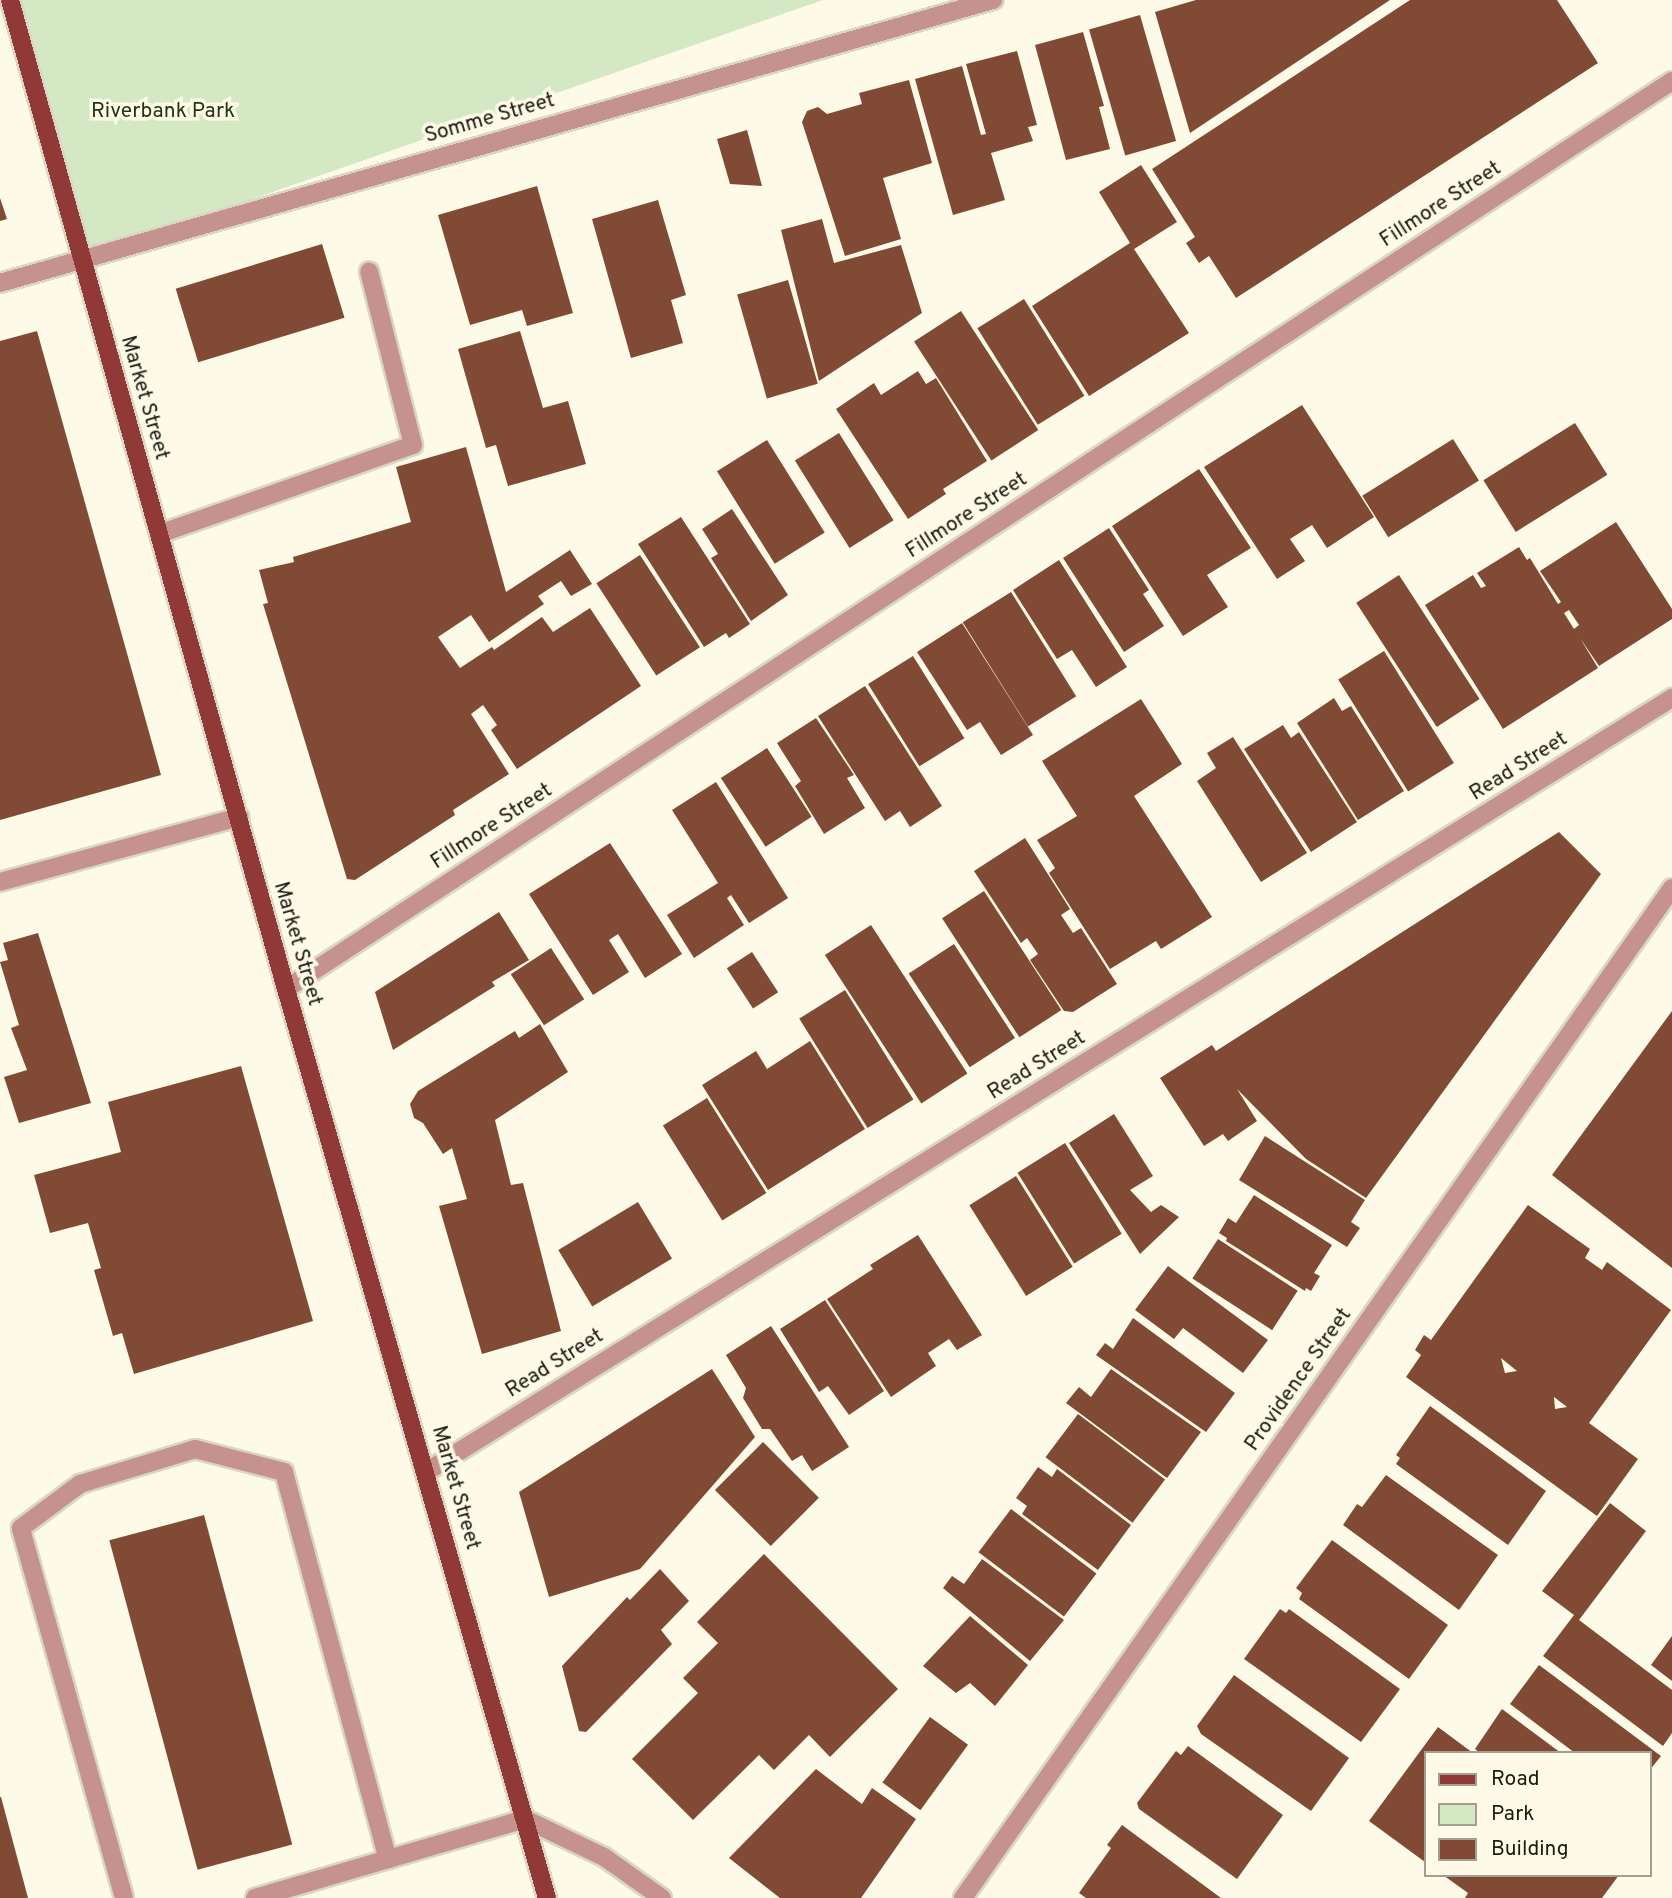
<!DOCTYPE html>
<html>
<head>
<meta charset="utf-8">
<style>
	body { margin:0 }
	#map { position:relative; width:1672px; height:1898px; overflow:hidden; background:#fdfae7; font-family:Overpass,sans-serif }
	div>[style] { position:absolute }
	.green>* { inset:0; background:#d4e9c3 }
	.building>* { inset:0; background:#804a34; transform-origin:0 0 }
	.roads { filter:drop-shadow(2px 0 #d9d6c5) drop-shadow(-2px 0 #d9d6c5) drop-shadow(0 2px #d9d6c5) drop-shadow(0 -2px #d9d6c5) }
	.lane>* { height:18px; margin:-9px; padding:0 9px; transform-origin:9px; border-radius:9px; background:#c6928d }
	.street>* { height:18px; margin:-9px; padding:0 9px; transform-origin:9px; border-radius:9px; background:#c6928d }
	.primary>* { height:18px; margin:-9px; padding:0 9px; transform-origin:9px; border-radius:9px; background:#913936 }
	span { translate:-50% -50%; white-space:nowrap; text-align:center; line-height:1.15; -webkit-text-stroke:7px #fdfae7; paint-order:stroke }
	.park-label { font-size:21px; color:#22360f }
	.street-label { font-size:21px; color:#1b1a13 }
	.legend { position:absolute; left:1424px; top:1751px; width:228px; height:126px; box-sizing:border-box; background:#fdfae7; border:2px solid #a3a092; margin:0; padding:9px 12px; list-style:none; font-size:21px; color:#1b1a13 }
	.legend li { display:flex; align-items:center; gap:14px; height:35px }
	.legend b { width:35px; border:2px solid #a3a092 }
</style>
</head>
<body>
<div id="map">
	<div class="green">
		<i style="clip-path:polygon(21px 0,823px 0,81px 259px)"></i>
	</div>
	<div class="building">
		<i style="clip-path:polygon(1196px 0,1390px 0,1190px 133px,1155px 12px)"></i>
		<i style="clip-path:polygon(1410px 0,1557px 0,1598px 63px,1236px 298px,1209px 256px,1199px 263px,1186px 243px,1195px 237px,1152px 169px)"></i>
		<i style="left:1140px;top:15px;width:131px;height:53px;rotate:74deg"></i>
		<i style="clip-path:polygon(1083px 32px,1104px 106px,1099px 107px,1110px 149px,1066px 160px,1035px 45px)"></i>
		<i style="clip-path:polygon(1017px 51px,1037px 125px,1028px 127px,1033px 141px,991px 153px,1005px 200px,953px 215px,915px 79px,962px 66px,981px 135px,986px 134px,966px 64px)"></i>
		<i style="clip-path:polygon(909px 80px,932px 163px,883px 178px,901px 239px,845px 256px,802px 122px,807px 111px,818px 107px,827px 114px,862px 104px,859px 93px)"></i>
		<i style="clip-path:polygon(747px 130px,762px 186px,730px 184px,717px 139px)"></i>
		<i style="clip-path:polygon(1141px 165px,1177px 222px,1134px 249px,1189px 333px,1089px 396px,1032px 306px,1130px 243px,1099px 192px)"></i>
		<i style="clip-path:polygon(537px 186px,573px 313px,527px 326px,522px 310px,470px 325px,438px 215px)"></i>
		<i style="clip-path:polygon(0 198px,7px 219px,0 221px)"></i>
		<i style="clip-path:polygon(658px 200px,686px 295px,671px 300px,683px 343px,631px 358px,592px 219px)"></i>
		<i style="clip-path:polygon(822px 219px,834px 263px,901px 245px,922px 313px,819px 381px,781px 230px)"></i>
		<i style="left:322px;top:244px;width:77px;height:153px;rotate:73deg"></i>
		<i style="left:788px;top:280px;width:108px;height:53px;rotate:74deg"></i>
		<i style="left:1024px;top:299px;width:114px;height:55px;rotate:58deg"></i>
		<i style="left:961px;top:311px;width:142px;height:56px;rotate:57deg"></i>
		<i style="clip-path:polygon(37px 331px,161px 775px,0 820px,0 341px)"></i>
		<i style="clip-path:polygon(520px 331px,543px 408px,568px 401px,586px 464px,508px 486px,496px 445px,486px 448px,458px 349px)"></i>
		<i style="clip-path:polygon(918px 371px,926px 384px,936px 378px,987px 461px,943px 489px,946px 494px,908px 519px,836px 409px,874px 383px,881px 395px)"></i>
		<i style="clip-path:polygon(1302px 405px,1374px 517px,1327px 548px,1312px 525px,1290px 539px,1305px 561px,1277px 579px,1204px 467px)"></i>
		<i style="left:1575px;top:423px;width:61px;height:108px;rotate:58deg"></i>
		<i style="left:839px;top:433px;width:103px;height:52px;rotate:58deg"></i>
		<i style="left:1453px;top:439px;width:49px;height:107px;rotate:58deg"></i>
		<i style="left:767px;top:440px;width:109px;height:59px;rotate:58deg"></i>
		<i style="clip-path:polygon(466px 447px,506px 592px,570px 550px,592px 584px,571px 596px,561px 581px,538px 596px,544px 604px,489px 642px,471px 615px,438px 637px,460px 668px,492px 647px,494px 650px,542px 617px,553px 632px,590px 608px,641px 686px,517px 769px,491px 730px,497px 725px,483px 705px,471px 714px,509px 774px,453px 810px,455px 815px,355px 880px,347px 879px,263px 604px,268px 603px,259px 570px,294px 562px,293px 557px,411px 522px,396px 467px)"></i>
		<i style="clip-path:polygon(1199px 469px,1251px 548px,1207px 575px,1228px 607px,1183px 636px,1112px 526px)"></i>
		<i style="clip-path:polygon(732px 509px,788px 595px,751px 621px,711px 558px,718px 554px,702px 529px)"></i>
		<i style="clip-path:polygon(681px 517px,750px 624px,729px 638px,726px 633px,704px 647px,638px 544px)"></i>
		<i style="clip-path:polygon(evenodd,1616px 522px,1672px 609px,1672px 619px,1599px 666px,1580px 638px,1598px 668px,1503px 729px,1425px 605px,1473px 575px,1481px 588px,1486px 586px,1477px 573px,1519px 547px,1527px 560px,1530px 558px,1558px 604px,1561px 602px,1540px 571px,1616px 522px,1569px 610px,1579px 625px,1574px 629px,1564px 613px,1569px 610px)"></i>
		<i style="clip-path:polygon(1109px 528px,1149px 590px,1143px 594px,1164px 626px,1124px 652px,1063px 558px)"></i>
		<i style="left:640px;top:555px;width:110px;height:52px;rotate:57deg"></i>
		<i style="clip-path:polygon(1059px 560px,1127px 667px,1096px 687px,1072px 650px,1057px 659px,1013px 590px)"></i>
		<i style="left:1399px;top:575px;width:148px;height:51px;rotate:57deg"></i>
		<i style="left:1011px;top:592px;width:123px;height:57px;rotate:58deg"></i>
		<i style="clip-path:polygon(962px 623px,1033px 735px,1001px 755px,980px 722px,967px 730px,917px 652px)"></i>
		<i style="left:1384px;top:651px;width:132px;height:54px;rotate:58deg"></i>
		<i style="left:913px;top:656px;width:97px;height:53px;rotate:58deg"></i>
		<i style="clip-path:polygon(865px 686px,942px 806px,910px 827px,900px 811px,885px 821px,818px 716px)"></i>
		<i style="clip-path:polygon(1334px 698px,1342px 711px,1351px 706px,1404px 791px,1358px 820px,1297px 723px)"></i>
		<i style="clip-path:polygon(1141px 699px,1182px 764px,1134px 796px,1212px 917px,1161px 949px,1156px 941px,1110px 969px,1049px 873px,1055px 868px,1037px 840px,1077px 816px,1042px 761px)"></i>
		<i style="clip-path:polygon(816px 718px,854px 775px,847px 778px,865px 808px,824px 834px,795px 786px,801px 781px,777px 743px)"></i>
		<i style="clip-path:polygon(1283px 725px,1291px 738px,1299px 732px,1357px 822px,1311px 852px,1244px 749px)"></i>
		<i style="clip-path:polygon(1233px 737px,1307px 853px,1261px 882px,1197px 781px,1216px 768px,1207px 753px)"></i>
		<i style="left:767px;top:748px;width:82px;height:55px;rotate:57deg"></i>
		<i style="clip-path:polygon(716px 782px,788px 898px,749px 923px,731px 895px,727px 898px,744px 925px,694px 958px,667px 915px,718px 883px,672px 810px)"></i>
		<i style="clip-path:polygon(1559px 832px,1601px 874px,1366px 1198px,1306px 1159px,1237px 1089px,1257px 1121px,1228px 1141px,1223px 1134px,1204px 1146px,1160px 1078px,1212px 1045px,1216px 1051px)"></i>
		<i style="clip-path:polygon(1025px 838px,1070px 909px,1061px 915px,1073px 933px,1081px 928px,1117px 984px,1073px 1012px,1064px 1011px,1030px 960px,1038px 954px,1027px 938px,1021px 943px,974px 871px)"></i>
		<i style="clip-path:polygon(610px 843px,682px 954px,645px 978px,618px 934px,609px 940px,629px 972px,593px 995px,529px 894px)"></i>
		<i style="left:984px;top:891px;width:142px;height:50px;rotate:57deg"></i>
		<i style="clip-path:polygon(499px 912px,529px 960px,492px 982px,495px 986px,393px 1050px,375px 992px)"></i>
		<i style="left:871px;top:925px;width:177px;height:55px;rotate:57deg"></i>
		<i style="clip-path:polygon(38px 933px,91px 1103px,19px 1123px,4px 1077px,27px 1070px,11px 1028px,19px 1025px,0 962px,8px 960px,3px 943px)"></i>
		<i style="left:954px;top:944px;width:112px;height:54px;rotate:57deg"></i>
		<i style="left:551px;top:948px;width:61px;height:48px;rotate:57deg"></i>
		<i style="left:752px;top:952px;width:48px;height:30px;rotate:57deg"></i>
		<i style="left:845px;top:990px;width:129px;height:54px;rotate:58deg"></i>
		<i style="clip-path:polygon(1672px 1011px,1672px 1268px,1552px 1175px)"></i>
		<i style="clip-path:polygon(540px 1024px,568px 1072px,495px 1120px,511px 1185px,523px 1183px,561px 1331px,482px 1354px,439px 1206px,467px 1199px,452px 1148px,443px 1154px,423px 1123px,414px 1118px,410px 1104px,418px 1091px,515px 1031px,519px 1038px)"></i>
		<i style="clip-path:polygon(810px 1041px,865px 1129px,768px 1190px,702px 1085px,756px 1051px,767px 1069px)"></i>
		<i style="clip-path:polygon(241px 1066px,313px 1321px,134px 1374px,122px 1333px,113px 1336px,94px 1270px,101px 1268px,88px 1223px,50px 1233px,34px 1175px,121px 1152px,108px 1102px)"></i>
		<i style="left:707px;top:1098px;width:112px;height:52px;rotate:58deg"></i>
		<i style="clip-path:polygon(1114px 1114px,1153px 1176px,1130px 1190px,1151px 1212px,1161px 1205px,1179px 1217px,1140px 1254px,1069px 1143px)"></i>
		<i style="clip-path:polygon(1265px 1136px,1365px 1200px,1351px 1222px,1360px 1228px,1347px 1247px,1239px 1180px)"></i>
		<i style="left:1065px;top:1143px;width:107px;height:56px;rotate:58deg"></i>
		<i style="left:1016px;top:1176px;width:107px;height:55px;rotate:58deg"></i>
		<i style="clip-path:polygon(1254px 1195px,1332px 1245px,1314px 1273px,1320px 1276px,1311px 1291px,1306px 1288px,1305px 1291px,1226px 1241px,1227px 1238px,1219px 1233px,1228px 1218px,1236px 1223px)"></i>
		<i style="left:638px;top:1202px;width:66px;height:93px;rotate:59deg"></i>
		<i style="clip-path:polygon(evenodd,1528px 1205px,1590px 1249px,1585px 1258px,1602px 1270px,1607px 1262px,1671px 1310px,1589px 1423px,1638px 1459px,1597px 1516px,1406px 1377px,1421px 1355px,1415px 1350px,1424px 1335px,1431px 1340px,1528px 1205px,1501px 1358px,1517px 1371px,1505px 1373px,1501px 1358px,1528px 1205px,1554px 1397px,1567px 1407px,1555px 1409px,1554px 1397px)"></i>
		<i style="clip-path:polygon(918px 1235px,982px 1335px,957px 1350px,949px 1339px,928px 1353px,936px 1366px,891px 1397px,827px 1299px,873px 1269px,870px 1265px)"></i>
		<i style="left:1218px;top:1239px;width:95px;height:47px;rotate:33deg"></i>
		<i style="clip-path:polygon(1168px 1266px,1268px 1340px,1243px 1373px,1183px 1328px,1174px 1339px,1135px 1310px)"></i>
		<i style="clip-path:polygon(825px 1300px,884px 1391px,849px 1415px,828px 1386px,819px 1392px,780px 1329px)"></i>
		<i style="clip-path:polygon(1133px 1318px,1235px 1393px,1206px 1432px,1096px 1355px,1105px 1343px,1113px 1349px)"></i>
		<i style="clip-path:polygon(771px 1326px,849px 1447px,812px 1471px,802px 1455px,792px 1461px,770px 1429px,762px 1429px,743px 1398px,746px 1388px,726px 1355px)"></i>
		<i style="clip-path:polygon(712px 1369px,755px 1437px,640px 1569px,549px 1597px,519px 1492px)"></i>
		<i style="clip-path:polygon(1111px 1369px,1201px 1432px,1167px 1478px,1066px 1403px,1079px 1387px,1091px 1397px)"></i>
		<i style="clip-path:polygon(1430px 1406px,1546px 1491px,1508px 1545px,1396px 1464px,1400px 1458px,1396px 1455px)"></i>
		<i style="left:1078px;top:1414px;width:109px;height:54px;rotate:37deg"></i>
		<i style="left:763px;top:1442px;width:79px;height:68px;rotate:45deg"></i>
		<i style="clip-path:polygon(1038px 1467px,1052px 1477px,1057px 1469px,1131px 1525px,1098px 1570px,1022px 1514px,1027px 1506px,1016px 1498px)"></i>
		<i style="clip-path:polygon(1386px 1475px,1498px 1555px,1459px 1610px,1343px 1525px,1357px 1504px,1362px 1507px)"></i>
		<i style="clip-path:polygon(1610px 1503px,1646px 1531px,1579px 1620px,1672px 1690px,1672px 1733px,1663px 1746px,1543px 1656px,1574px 1615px,1542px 1591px)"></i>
		<i style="left:1011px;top:1509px;width:107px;height:54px;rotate:37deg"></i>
		<i style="left:204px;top:1515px;width:341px;height:98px;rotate:75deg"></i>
		<i style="clip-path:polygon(1332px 1540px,1448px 1625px,1409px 1679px,1299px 1599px,1302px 1593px,1296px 1588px)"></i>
		<i style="clip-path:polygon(764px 1554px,898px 1689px,830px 1757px,809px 1735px,774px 1770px,759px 1755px,693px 1820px,632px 1759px,698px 1693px,683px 1678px,718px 1643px,697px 1622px)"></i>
		<i style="clip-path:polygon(982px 1559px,1064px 1620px,1030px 1661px,943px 1588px,952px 1576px,964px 1584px)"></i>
		<i style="clip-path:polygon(660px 1569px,689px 1601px,661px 1630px,672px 1644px,586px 1732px,579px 1731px,562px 1666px,627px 1597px,630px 1600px)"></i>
		<i style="clip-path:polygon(1280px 1609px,1286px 1613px,1289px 1609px,1400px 1689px,1361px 1742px,1244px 1659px)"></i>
		<i style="clip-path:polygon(970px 1616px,1028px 1665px,995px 1706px,970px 1683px,956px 1693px,923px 1666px)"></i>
		<i style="clip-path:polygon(1672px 1636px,1672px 1681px,1651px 1665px)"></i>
		<i style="clip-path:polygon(1539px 1665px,1661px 1756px,1649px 1771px,1649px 1753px,1575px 1753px,1510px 1704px)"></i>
		<i style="clip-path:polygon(1234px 1675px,1349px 1758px,1311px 1811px,1201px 1734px,1197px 1726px)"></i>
		<i style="clip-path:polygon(1502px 1709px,1561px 1753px,1480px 1753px,1475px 1749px)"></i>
		<i style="left:930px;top:1717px;width:47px;height:81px;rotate:36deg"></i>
		<i style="clip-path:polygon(1438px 1727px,1473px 1753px,1425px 1753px,1425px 1862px,1369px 1821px)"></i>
		<i style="clip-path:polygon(1188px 1746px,1283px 1815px,1237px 1879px,1139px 1809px,1137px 1803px,1176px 1751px,1181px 1755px)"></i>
		<i style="clip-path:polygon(816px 1769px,862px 1804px,872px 1788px,916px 1819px,861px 1898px,780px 1898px,729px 1858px)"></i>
		<i style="clip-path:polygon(0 1797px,1px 1797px,28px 1898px,0 1898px)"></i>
		<i style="clip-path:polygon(1122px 1825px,1221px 1898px,1086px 1898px,1079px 1893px,1111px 1848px,1107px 1845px)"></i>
		<i style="clip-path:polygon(1443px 1875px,1619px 1875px,1602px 1898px,1465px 1898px,1468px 1893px)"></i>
	</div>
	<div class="roads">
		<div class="lane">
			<i style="left:159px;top:534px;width:269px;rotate:-19.3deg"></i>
			<i style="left:413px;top:445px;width:179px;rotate:-104.2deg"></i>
			<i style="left:124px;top:1898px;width:384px;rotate:-105.6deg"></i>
			<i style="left:21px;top:1528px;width:74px;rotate:-36.7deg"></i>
			<i style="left:80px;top:1484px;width:120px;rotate:-16.9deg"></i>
			<i style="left:195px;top:1449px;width:92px;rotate:14.5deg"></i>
			<i style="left:284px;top:1472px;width:401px;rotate:75deg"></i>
			<i style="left:255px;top:1898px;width:281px;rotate:-16.3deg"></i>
		</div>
		<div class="street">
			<i style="left:0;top:283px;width:1033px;rotate:-15.91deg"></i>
			<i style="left:0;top:882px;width:248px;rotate:-15.2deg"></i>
			<i style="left:286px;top:989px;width:1657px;rotate:-33.23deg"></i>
			<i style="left:426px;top:1472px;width:1467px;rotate:-31.85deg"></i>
			<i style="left:525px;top:1819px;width:88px;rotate:25.7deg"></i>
			<i style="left:604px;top:1857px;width:71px;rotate:35.3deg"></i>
			<i style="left:963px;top:1898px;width:1234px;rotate:-54.93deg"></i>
		</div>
		<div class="primary">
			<i style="left:10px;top:0;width:1027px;rotate:74.41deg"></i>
			<i style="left:286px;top:989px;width:946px;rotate:73.98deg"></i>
		</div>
	</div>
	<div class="park-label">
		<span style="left:163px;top:112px">Riverbank Park</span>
	</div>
	<div class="street-label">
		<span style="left:490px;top:119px;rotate:-16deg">Somme Street</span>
		<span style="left:1441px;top:205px;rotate:-33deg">Fillmore Street</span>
		<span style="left:144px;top:398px;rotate:74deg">Market Street</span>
		<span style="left:967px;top:516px;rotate:-33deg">Fillmore Street</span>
		<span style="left:1519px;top:767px;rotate:-32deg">Read Street</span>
		<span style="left:492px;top:827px;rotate:-33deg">Fillmore Street</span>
		<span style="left:297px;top:944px;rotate:74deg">Market Street</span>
		<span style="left:1037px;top:1066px;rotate:-32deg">Read Street</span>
		<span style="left:555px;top:1364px;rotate:-32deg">Read Street</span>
		<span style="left:1299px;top:1380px;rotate:-55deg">Providence Street</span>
		<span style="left:455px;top:1488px;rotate:74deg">Market Street</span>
	</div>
	<ul class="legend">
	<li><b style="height:9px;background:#913936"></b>Road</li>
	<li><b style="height:19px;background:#d4e9c3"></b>Park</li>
	<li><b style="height:19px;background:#804a34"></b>Building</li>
	</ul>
</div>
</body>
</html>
